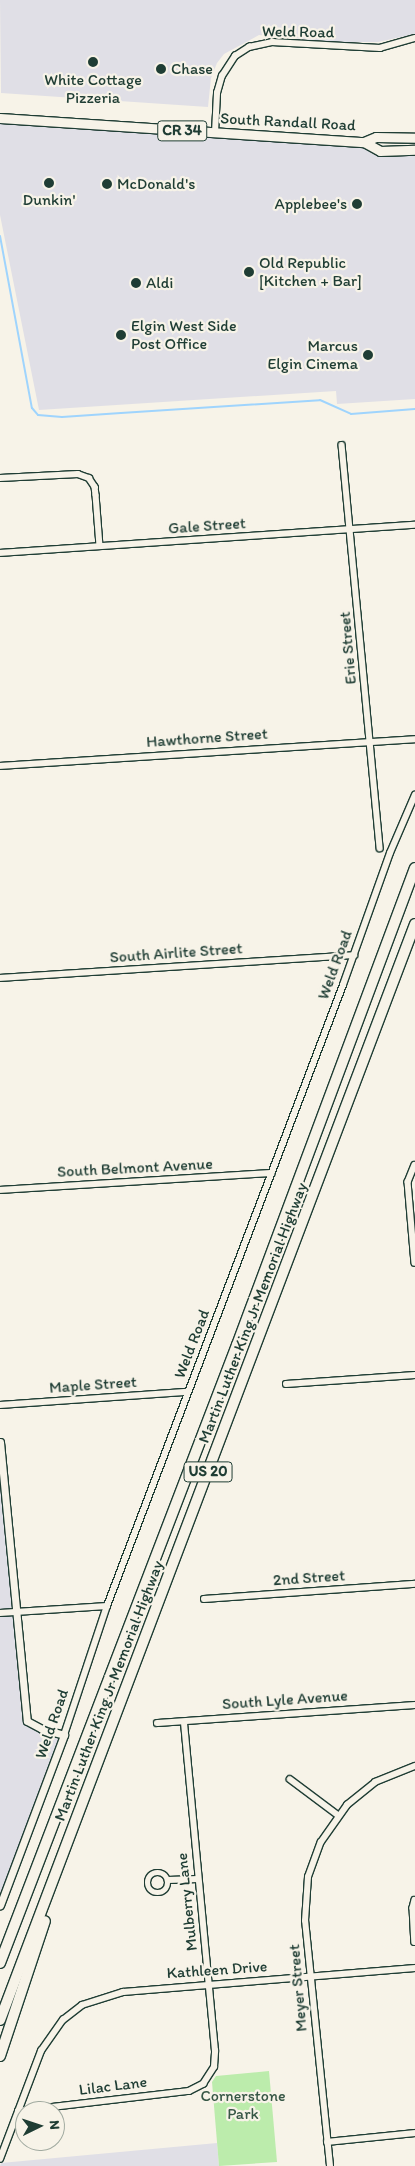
<!DOCTYPE html>
<html>
<head>
<meta charset="utf-8">
<style>
	body { margin:0 }
	#map { position:relative; width:415px; height:2166px; overflow:hidden; background:#f7f3e8; font-family:Itim,sans-serif }
	div>[style] { position:absolute }
	.built>* { inset:0; background:#e0dfe6 }
	.green>* { inset:0; background:#bcecac }
	.stream>* { height:2px; margin:-1px; padding:0 1px; transform-origin:1px; border-radius:1px; background:#9fd4fd }
	.roads { filter:drop-shadow(1px 0 #1f3d34) drop-shadow(-1px 0 #1f3d34) drop-shadow(0 1px #1f3d34) drop-shadow(0 -1px #1f3d34) }
	.minor>* { height:5.5px; margin:-2.75px; padding:0 2.75px; transform-origin:2.75px; border-radius:2.75px; background:#f7f3e8 }
	.minor>.ring { margin:-2.75px; padding:0; box-sizing:content-box; background:none; border:5.5px solid #f7f3e8; border-radius:50% }
	.tertiary>* { height:7px; margin:-3.5px; padding:0 3.5px; transform-origin:3.5px; border-radius:3.5px; background:#f7f3e8 }
	.primary>* { height:9px; margin:-4.5px; padding:0 4.5px; transform-origin:4.5px; border-radius:4.5px; background:#f7f3e8 }
	.motorway>* { height:10px; margin:-5px; padding:0 5px; transform-origin:5px; border-radius:5px; background:#f7f3e8 }
	.dots>* { width:14px; height:14px; translate:-50% -50%; box-sizing:border-box; border:2px solid #f7f3e8; border-radius:50% }
	span { translate:-50% -50%; white-space:nowrap; text-align:center; line-height:1.15; -webkit-text-stroke:4.5px #f7f3e8; paint-order:stroke }
	.shield-label span { padding:1px 4px; background:#f7f3e8; border:1px solid; border-radius:4px; -webkit-text-stroke-width:0 }
	.shield-label { font-size:15px; color:#1f3d34; font-weight:700 }
	.street-label { font-size:16px; color:#1f3d34 }
	.poi-label { font-size:16px; color:#1f3d34 }
	.left { translate:0 -50%; text-align:left }
	.right { translate:-100% -50%; text-align:right }
	.park-label { font-size:16px; color:#375746 }
	.north { position:absolute; left:15px; top:2101px; width:50px; height:50px; box-sizing:border-box; background:#f7f3e8; border:1px solid #a1aaa0; border-radius:50%; rotate:86deg; font-size:14px; font-weight:700; line-height:20px; text-align:center; color:#1f3d34 }
	.north::after { content:''; display:block; margin:auto; width:18px; height:22px; background:#1f3d34; clip-path:polygon(50% 0,100% 100%,50% 72%,0 100%) }
</style>
</head>
<body>
<div id="map">
	<div class="built">
		<i style="clip-path:polygon(0 0,415px 0,415px 34px,378px 42px,336px 42px,259px 35px,224px 54px,217px 63px,211px 78px,208px 107px,1px 93px)"></i>
		<i style="clip-path:polygon(0 121px,364px 144px,415px 153px,415px 399px,337px 404px,336px 391px,39px 410px,0 215px)"></i>
		<i style="clip-path:polygon(0 1447px,25px 1723px,60px 1737px,0 1896px)"></i>
		<i style="clip-path:polygon(217px 2143px,219px 2166px,0 2166px,1px 2163px)"></i>
	</div>
	<div class="green">
		<i style="clip-path:polygon(269px 2071px,277px 2162px,219px 2166px,212px 2082px,216px 2076px)"></i>
	</div>
	<div class="stream">
		<i style="left:0;top:236px;width:175px;rotate:79.5deg"></i>
		<i style="left:32px;top:408px;width:9px;rotate:49deg"></i>
		<i style="left:38px;top:415px;width:24px;rotate:5deg"></i>
		<i style="left:62px;top:417px;width:59px;rotate:-3.9deg"></i>
		<i style="left:121px;top:413px;width:199px;rotate:-3.7deg"></i>
		<i style="left:320px;top:400px;width:34px;rotate:24deg"></i>
		<i style="left:351px;top:414px;width:64px;rotate:-4.5deg"></i>
	</div>
	<div class="roads">
		<div class="minor">
			<i style="left:215px;top:133px;width:40px;rotate:-87.1deg"></i>
			<i style="left:217px;top:93px;width:18px;rotate:-74deg"></i>
			<i style="left:222px;top:76px;width:24px;rotate:-57deg"></i>
			<i style="left:235px;top:56px;width:17px;rotate:-33deg"></i>
			<i style="left:249px;top:47px;width:24px;rotate:-12deg"></i>
			<i style="left:272px;top:42px;width:108px;rotate:3.2deg"></i>
			<i style="left:380px;top:48px;width:36px;rotate:-16deg"></i>
			<i style="left:342px;top:445px;width:405px;rotate:84.6deg"></i>
			<i style="left:0;top:478px;width:78px;rotate:-2.9deg"></i>
			<i style="left:78px;top:474px;width:12px;rotate:20deg"></i>
			<i style="left:89px;top:478px;width:11px;rotate:56deg"></i>
			<i style="left:95px;top:487px;width:8px;rotate:83deg"></i>
			<i style="left:96px;top:495px;width:51px;rotate:85.5deg"></i>
			<i style="left:0;top:553px;width:416px;rotate:-3.9deg"></i>
			<i style="left:0;top:766px;width:416px;rotate:-3.7deg"></i>
			<i style="left:0;top:978px;width:355px;rotate:-3.7deg"></i>
			<i style="left:415px;top:1165px;width:18px;rotate:112deg"></i>
			<i style="left:408px;top:1182px;width:81px;rotate:85.1deg"></i>
			<i style="left:0;top:1190px;width:272px;rotate:-3.6deg"></i>
			<i style="left:286px;top:1384px;width:129px;rotate:-4deg"></i>
			<i style="left:0;top:1405px;width:188px;rotate:-4deg"></i>
			<i style="left:204px;top:1599px;width:212px;rotate:-4.1deg"></i>
			<i style="left:0;top:1613px;width:107px;rotate:-3.7deg"></i>
			<i style="left:157px;top:1723px;width:259px;rotate:-4deg"></i>
			<i style="left:64px;top:1735px;width:136px;rotate:-71.6deg"></i>
			<i style="left:107px;top:1606px;width:664px;rotate:-69.19deg"></i>
			<i style="left:343px;top:985px;width:140px;rotate:-70.4deg"></i>
			<i style="left:390px;top:853px;width:63px;rotate:-66.7deg"></i>
			<i style="left:290px;top:1779px;width:60px;rotate:36.9deg"></i>
			<i class="ring" style="left:148px;top:1873px;width:14.5px;height:14.5px"></i>
			<i style="left:168px;top:1880px;width:30px;rotate:-2deg"></i>
			<i style="left:415px;top:1900px;width:8px;rotate:104deg"></i>
			<i style="left:413px;top:1908px;width:34px;rotate:87deg"></i>
			<i style="left:18px;top:2111px;width:172px;rotate:-6.7deg"></i>
			<i style="left:189px;top:2091px;width:16px;rotate:-27deg"></i>
			<i style="left:203px;top:2084px;width:20px;rotate:-57deg"></i>
			<i style="left:214px;top:2067px;width:16px;rotate:-86deg"></i>
			<i style="left:215px;top:2051px;width:330px;rotate:-95.4deg"></i>
			<i style="left:327px;top:2142px;width:88px;rotate:-5.8deg"></i>
			<i style="left:0;top:2159px;width:116px;rotate:-69.2deg"></i>
			<i style="left:41px;top:2051px;width:38px;rotate:-55deg"></i>
			<i style="left:63px;top:2020px;width:24px;rotate:-38deg"></i>
			<i style="left:82px;top:2005px;width:43px;rotate:-17.6deg"></i>
			<i style="left:123px;top:1992px;width:293px;rotate:-4.7deg"></i>
			<i style="left:330px;top:2166px;width:246px;rotate:-95.8deg"></i>
			<i style="left:305px;top:1921px;width:44px;rotate:-86.1deg"></i>
			<i style="left:308px;top:1877px;width:37px;rotate:-70deg"></i>
			<i style="left:321px;top:1842px;width:45px;rotate:-54.9deg"></i>
			<i style="left:347px;top:1805px;width:36px;rotate:-39deg"></i>
			<i style="left:375px;top:1782px;width:43px;rotate:-21.8deg"></i>
		</div>
		<div class="tertiary">
			<i style="left:0;top:1442px;width:280px;rotate:84.5deg"></i>
			<i style="left:27px;top:1721px;width:17px;rotate:28deg"></i>
			<i style="left:42px;top:1729px;width:23px;rotate:15deg"></i>
			<i style="left:64px;top:1735px;width:182px;rotate:110.6deg"></i>
		</div>
		<div class="primary">
			<i style="left:0;top:118px;width:365px;rotate:3.8deg"></i>
			<i style="left:364px;top:142px;width:13px;rotate:-23deg"></i>
			<i style="left:376px;top:137px;width:39px;rotate:1deg"></i>
			<i style="left:364px;top:142px;width:18px;rotate:29deg"></i>
			<i style="left:380px;top:151px;width:35px;rotate:-2deg"></i>
		</div>
		<div class="motorway">
			<i style="left:0;top:1963px;width:662px;rotate:-69.02deg"></i>
			<i style="left:237px;top:1345px;width:509px;rotate:-69.54deg"></i>
			<i style="left:0;top:2020px;width:1172px;rotate:-69.26deg"></i>
			<i style="left:0;top:2056px;width:142px;rotate:-71.6deg"></i>
		</div>
	</div>
	<div class="dots">
		<i style="left:93px;top:62px;background:#1f3d34"></i>
		<i style="left:161px;top:69px;background:#1f3d34"></i>
		<i style="left:49px;top:183px;background:#1f3d34"></i>
		<i style="left:107px;top:184px;background:#1f3d34"></i>
		<i style="left:357px;top:204px;background:#1f3d34"></i>
		<i style="left:249px;top:272px;background:#1f3d34"></i>
		<i style="left:136px;top:283px;background:#1f3d34"></i>
		<i style="left:121px;top:335px;background:#1f3d34"></i>
		<i style="left:368px;top:355px;background:#1f3d34"></i>
	</div>
	<div class="shield-label">
		<span style="left:182px;top:131px">CR 34</span>
		<span style="left:208px;top:1472px">US 20</span>
	</div>
	<div class="street-label">
		<span style="left:298px;top:32px;rotate:1deg">Weld Road</span>
		<span style="left:288px;top:122px;rotate:3deg">South Randall Road</span>
		<span style="left:207px;top:526px;rotate:-4deg">Gale Street</span>
		<span style="left:348px;top:648px;rotate:-95deg">Erie Street</span>
		<span style="left:207px;top:738px;rotate:-4deg">Hawthorne Street</span>
		<span style="left:176px;top:953px;rotate:-4deg">South Airlite Street</span>
		<span style="left:335px;top:965px;rotate:-70deg">Weld Road</span>
		<span style="left:135px;top:1168px;rotate:-3deg">South Belmont Avenue</span>
		<span style="left:253px;top:1313px;rotate:-69deg">Martin Luther King Jr Memorial Highway</span>
		<span style="left:192px;top:1344px;rotate:-69deg">Weld Road</span>
		<span style="left:93px;top:1385px;rotate:-4deg">Maple Street</span>
		<span style="left:309px;top:1578px;rotate:-4deg">2nd Street</span>
		<span style="left:109px;top:1691px;rotate:-69deg">Martin Luther King Jr Memorial Highway</span>
		<span style="left:285px;top:1700px;rotate:-4deg">South Lyle Avenue</span>
		<span style="left:52px;top:1724px;rotate:-71deg">Weld Road</span>
		<span style="left:187px;top:1902px;rotate:-96deg">Mulberry Lane</span>
		<span style="left:217px;top:1970px;rotate:-4deg">Kathleen Drive</span>
		<span style="left:298px;top:1988px;rotate:-95deg">Meyer Street</span>
		<span style="left:113px;top:2086px;rotate:-7deg">Lilac Lane</span>
	</div>
	<div class="poi-label">
		<span class="left" style="left:171px;top:69px">Chase</span>
		<span style="left:93px;top:89px">White Cottage<br>Pizzeria</span>
		<span class="left" style="left:117px;top:184px">McDonald's</span>
		<span style="left:49px;top:200px">Dunkin'</span>
		<span class="right" style="left:347px;top:204px">Applebee's</span>
		<span class="left" style="left:259px;top:272px">Old Republic<br>[Kitchen + Bar]</span>
		<span class="left" style="left:146px;top:283px">Aldi</span>
		<span class="left" style="left:131px;top:335px">Elgin West Side<br>Post Office</span>
		<span class="right" style="left:358px;top:355px">Marcus<br>Elgin Cinema</span>
	</div>
	<div class="park-label">
		<span style="left:243px;top:2105px">Cornerstone<br>Park</span>
	</div>
	<div class="north">N</div>
</div>
</body>
</html>
